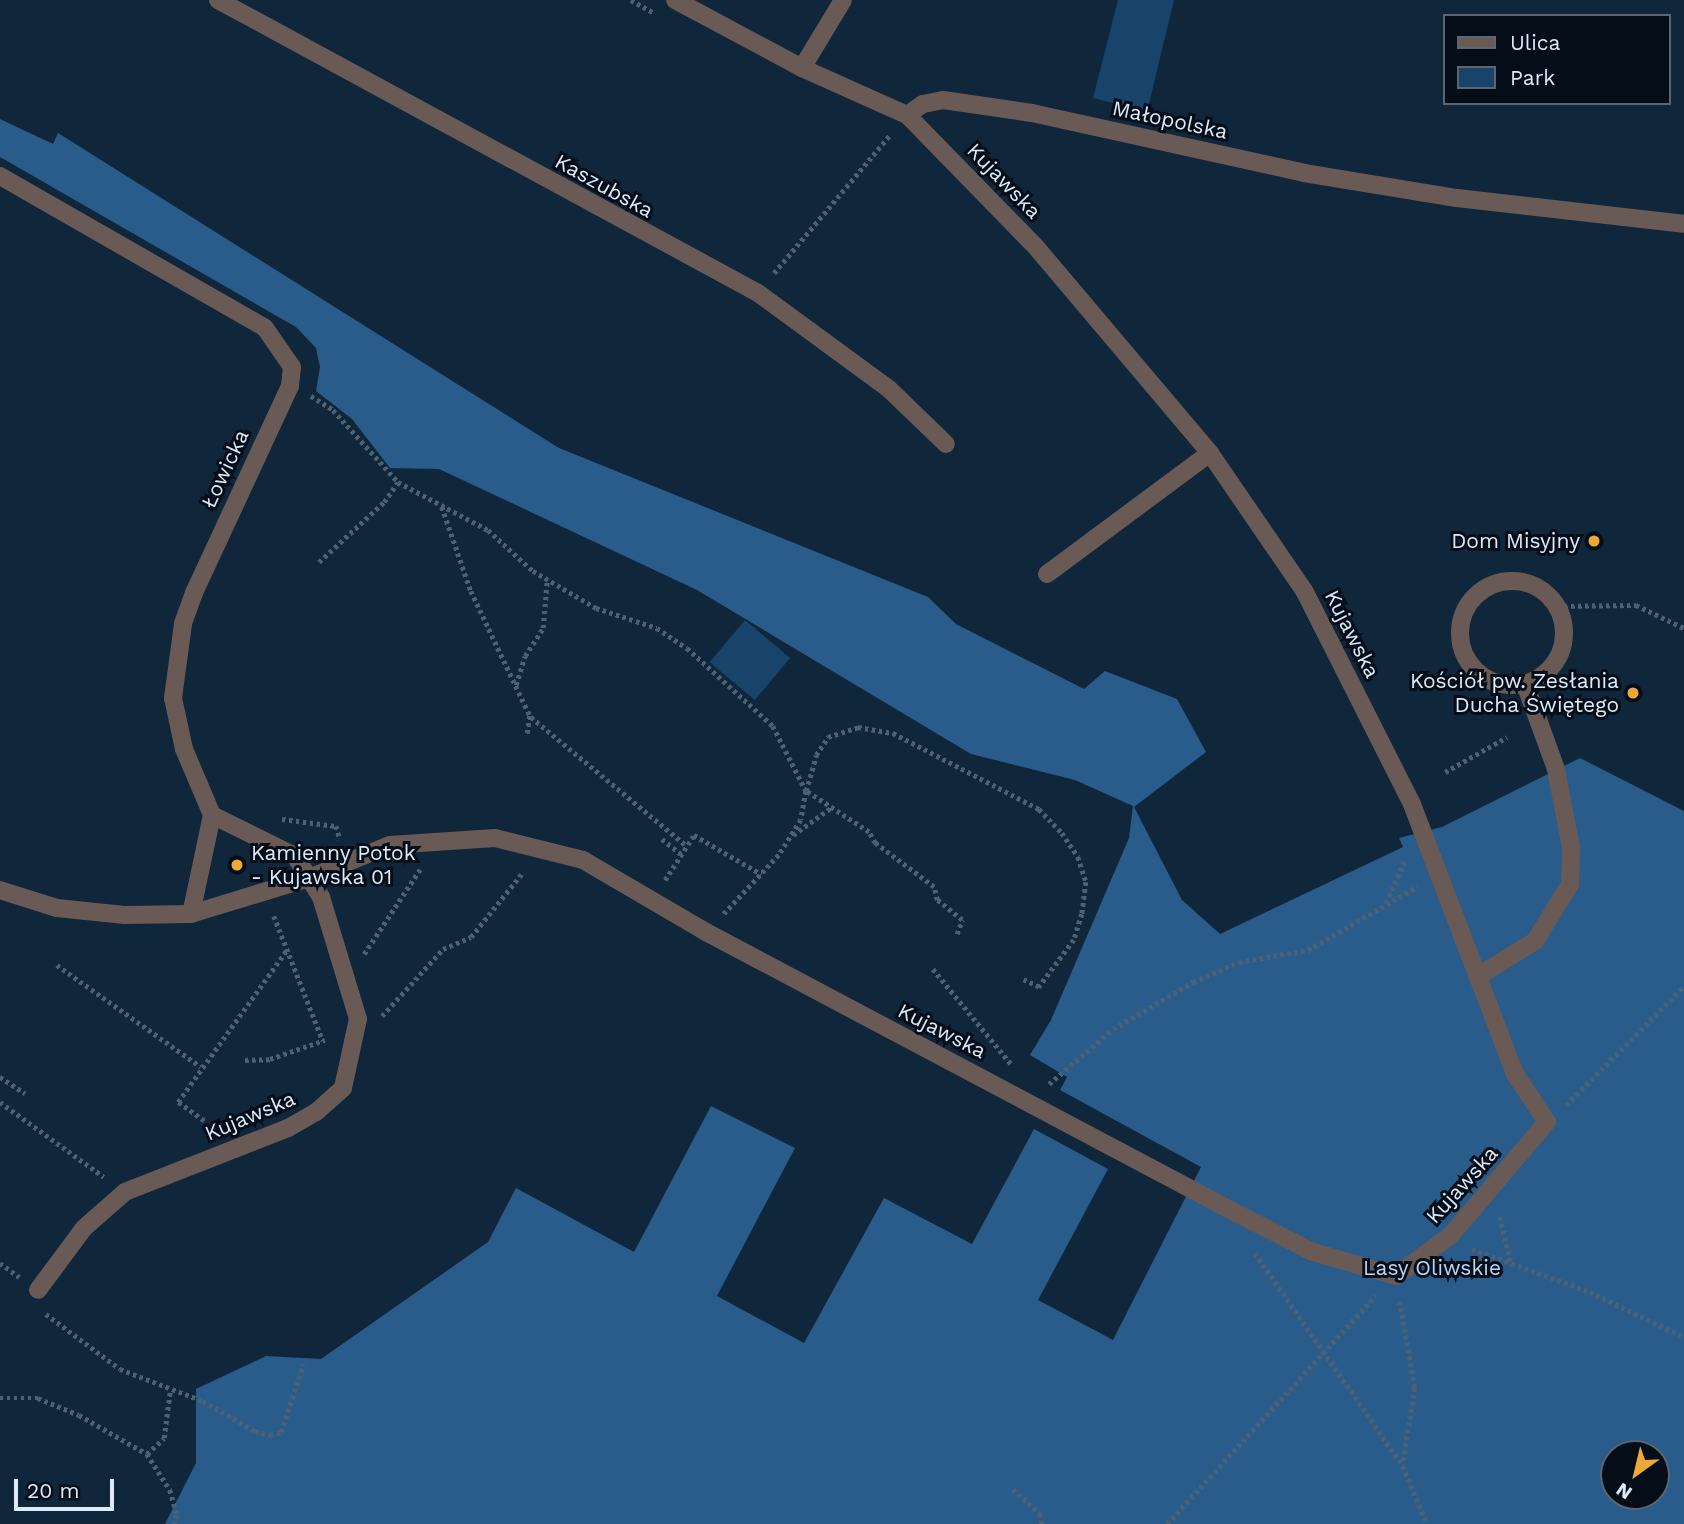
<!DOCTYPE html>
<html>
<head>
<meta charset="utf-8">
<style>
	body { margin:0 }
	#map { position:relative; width:1684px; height:1524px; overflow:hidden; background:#0f263b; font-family:"Work Sans",sans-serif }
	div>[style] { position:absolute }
	.green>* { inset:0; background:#18446c; transform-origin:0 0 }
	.forest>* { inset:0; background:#295c8b }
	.path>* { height:4.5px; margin-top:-2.25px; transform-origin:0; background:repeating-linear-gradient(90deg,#4d6174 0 3.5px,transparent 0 7px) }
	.lane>* { height:18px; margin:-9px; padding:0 9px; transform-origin:9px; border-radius:9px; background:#6a5a56 }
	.lane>.ring { margin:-9px; padding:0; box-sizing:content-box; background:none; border:18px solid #6a5a56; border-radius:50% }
	.street>* { height:18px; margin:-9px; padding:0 9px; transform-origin:9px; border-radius:9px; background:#6a5a56 }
	.dots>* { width:19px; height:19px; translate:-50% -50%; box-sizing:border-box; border:4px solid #050e18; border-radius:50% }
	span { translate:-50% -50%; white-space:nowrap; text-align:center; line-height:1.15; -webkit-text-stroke:6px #050e18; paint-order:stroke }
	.street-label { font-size:21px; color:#dceaf9 }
	.poi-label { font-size:21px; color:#dceaf9 }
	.right { translate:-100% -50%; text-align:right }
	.left { translate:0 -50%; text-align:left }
	.park-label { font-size:21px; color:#bbd7f3 }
	.legend { position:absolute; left:1443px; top:14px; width:228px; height:91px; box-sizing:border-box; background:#050e18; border:2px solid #5b6672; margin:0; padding:9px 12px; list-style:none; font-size:21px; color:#dceaf9 }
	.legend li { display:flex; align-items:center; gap:14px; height:35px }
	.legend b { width:35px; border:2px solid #5b6672 }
	.north { position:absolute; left:1600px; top:1440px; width:70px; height:70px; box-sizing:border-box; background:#050e18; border:2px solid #5b6672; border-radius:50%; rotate:214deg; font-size:19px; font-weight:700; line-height:28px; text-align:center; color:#dceaf9 }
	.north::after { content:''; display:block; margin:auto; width:24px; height:32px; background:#eca93a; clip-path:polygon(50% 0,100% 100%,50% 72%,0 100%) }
	.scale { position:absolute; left:14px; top:1479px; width:100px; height:32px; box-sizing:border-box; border:4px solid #dceaf9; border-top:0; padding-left:9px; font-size:21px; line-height:24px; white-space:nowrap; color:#dceaf9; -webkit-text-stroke:5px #050e18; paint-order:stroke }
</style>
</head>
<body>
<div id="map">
	<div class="green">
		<i style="clip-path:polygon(1118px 0,1174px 0,1147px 112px,1093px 98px)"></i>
		<i style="left:745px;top:620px;width:59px;height:55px;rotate:40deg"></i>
	</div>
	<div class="forest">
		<i style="clip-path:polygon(evenodd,0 119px,53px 144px,58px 133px,559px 448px,928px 597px,956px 624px,1084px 689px,1105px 671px,1177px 699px,1206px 752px,1134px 807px,1182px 900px,1220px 934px,1403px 847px,1399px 838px,1442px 827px,1580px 758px,1684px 811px,1684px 1524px,165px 1524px,196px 1463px,196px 1389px,266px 1356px,321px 1359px,488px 1242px,516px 1188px,634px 1252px,711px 1106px,795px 1148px,717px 1296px,804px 1343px,884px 1198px,972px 1244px,1034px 1129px,1108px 1169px,1038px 1300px,1113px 1340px,1201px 1167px,1060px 1090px,1067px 1077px,1030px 1055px,1051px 1020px,1129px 838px,1133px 806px,1075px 780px,971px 754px,697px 590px,439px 469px,390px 468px,352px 419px,316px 391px,320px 367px,316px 348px,296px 327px,0 157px,0 119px,1614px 1454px,1656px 1454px,1656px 1496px,1614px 1496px,1614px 1454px)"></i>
	</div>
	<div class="path">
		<i style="left:631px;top:0;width:25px;rotate:29deg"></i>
		<i style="left:774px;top:273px;width:180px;rotate:-50deg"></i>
		<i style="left:311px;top:396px;width:26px;rotate:32deg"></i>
		<i style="left:333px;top:410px;width:97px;rotate:47.9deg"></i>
		<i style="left:398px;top:482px;width:102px;rotate:28.1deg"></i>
		<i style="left:488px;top:530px;width:61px;rotate:42.3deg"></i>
		<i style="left:533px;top:571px;width:73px;rotate:30.4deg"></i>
		<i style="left:596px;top:608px;width:64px;rotate:18.2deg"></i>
		<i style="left:657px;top:628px;width:36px;rotate:34deg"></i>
		<i style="left:687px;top:648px;width:116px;rotate:42.2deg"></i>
		<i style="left:773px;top:726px;width:73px;rotate:63.1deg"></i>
		<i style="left:806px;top:791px;width:29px;rotate:100deg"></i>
		<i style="left:801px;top:820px;width:41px;rotate:122.2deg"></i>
		<i style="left:779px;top:855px;width:81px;rotate:133deg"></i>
		<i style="left:442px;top:507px;width:89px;rotate:71deg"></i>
		<i style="left:471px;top:591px;width:138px;rotate:64.7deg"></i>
		<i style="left:530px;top:716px;width:21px;rotate:98deg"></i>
		<i style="left:319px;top:562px;width:88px;rotate:-42.7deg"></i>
		<i style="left:384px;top:502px;width:24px;rotate:-55deg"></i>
		<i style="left:1557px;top:606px;width:79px;rotate:-0.7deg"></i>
		<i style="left:1636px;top:605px;width:53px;rotate:25.6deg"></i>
		<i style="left:516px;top:685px;width:30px;rotate:-73deg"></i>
		<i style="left:525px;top:656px;width:33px;rotate:-57deg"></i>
		<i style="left:543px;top:628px;width:49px;rotate:-85.3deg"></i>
		<i style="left:531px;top:717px;width:202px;rotate:39.6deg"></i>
		<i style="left:1445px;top:772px;width:71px;rotate:-29.4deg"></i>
		<i style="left:282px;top:819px;width:54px;rotate:7.4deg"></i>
		<i style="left:336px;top:826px;width:14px;rotate:73deg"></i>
		<i style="left:793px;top:835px;width:48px;rotate:-35.7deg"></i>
		<i style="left:662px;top:839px;width:24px;rotate:38deg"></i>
		<i style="left:665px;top:880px;width:54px;rotate:-57.2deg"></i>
		<i style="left:694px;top:835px;width:78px;rotate:30.2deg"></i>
		<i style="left:1386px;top:903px;width:47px;rotate:-66.2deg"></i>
		<i style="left:274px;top:916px;width:134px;rotate:68.6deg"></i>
		<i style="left:957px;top:934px;width:15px;rotate:-70deg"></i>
		<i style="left:962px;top:920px;width:32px;rotate:-141deg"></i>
		<i style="left:937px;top:900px;width:13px;rotate:-103deg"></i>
		<i style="left:934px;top:887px;width:74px;rotate:-143.3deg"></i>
		<i style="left:875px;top:843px;width:13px;rotate:-119deg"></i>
		<i style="left:869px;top:832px;width:75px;rotate:-146.9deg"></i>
		<i style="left:806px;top:791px;width:37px;rotate:-74deg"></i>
		<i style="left:816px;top:755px;width:22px;rotate:-56deg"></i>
		<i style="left:828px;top:737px;width:32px;rotate:-18deg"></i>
		<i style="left:858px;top:727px;width:36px;rotate:10deg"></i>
		<i style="left:893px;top:733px;width:165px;rotate:27.5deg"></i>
		<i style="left:1039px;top:809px;width:33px;rotate:46deg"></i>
		<i style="left:1062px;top:833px;width:29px;rotate:56deg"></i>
		<i style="left:1078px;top:857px;width:26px;rotate:72deg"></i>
		<i style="left:1086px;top:882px;width:32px;rotate:97deg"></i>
		<i style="left:1082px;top:914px;width:27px;rotate:107deg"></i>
		<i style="left:1074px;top:940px;width:59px;rotate:126.7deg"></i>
		<i style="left:1039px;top:987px;width:17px;rotate:-155deg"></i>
		<i style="left:364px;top:954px;width:103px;rotate:-56.5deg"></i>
		<i style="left:57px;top:965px;width:176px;rotate:35.3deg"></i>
		<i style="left:933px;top:969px;width:123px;rotate:50.6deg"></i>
		<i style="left:382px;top:1016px;width:91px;rotate:-47.7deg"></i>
		<i style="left:443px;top:949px;width:30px;rotate:-23deg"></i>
		<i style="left:471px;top:937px;width:83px;rotate:-51.3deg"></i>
		<i style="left:245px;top:1060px;width:25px;rotate:-2deg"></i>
		<i style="left:270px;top:1059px;width:58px;rotate:-19.1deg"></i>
		<i style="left:0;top:1077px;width:30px;rotate:33deg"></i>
		<i style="left:1049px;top:1084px;width:84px;rotate:-40.7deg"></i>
		<i style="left:1113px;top:1029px;width:93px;rotate:-30.4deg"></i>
		<i style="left:1193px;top:982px;width:50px;rotate:-23.5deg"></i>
		<i style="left:1239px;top:962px;width:70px;rotate:-9.9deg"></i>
		<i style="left:1308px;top:950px;width:127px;rotate:-30.2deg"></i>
		<i style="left:0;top:1102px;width:128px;rotate:35.8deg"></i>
		<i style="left:1566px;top:1105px;width:168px;rotate:-45.2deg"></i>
		<i style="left:204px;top:1121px;width:32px;rotate:-144deg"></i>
		<i style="left:178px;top:1102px;width:186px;rotate:-54.4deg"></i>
		<i style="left:1500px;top:1217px;width:50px;rotate:76.2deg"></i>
		<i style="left:1472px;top:1249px;width:126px;rotate:20deg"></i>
		<i style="left:1590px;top:1292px;width:104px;rotate:25.6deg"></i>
		<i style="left:1255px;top:1253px;width:259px;rotate:55.2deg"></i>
		<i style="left:1403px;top:1466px;width:63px;rotate:67.5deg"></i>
		<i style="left:0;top:1263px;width:24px;rotate:36deg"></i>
		<i style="left:1400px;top:1301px;width:88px;rotate:80.2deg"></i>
		<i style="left:1415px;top:1388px;width:77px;rotate:99deg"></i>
		<i style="left:46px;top:1314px;width:92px;rotate:36.6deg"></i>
		<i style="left:120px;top:1369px;width:89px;rotate:21.1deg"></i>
		<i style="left:203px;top:1401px;width:60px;rotate:30deg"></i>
		<i style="left:255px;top:1431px;width:16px;rotate:15deg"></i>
		<i style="left:270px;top:1435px;width:11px;rotate:-15deg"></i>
		<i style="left:281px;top:1432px;width:71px;rotate:-71.8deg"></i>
		<i style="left:0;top:1398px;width:38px"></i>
		<i style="left:38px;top:1398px;width:44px;rotate:22.5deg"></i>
		<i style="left:79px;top:1415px;width:78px;rotate:29.8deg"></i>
		<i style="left:147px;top:1454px;width:43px;rotate:57.4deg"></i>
		<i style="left:170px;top:1490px;width:26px;rotate:74deg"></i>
		<i style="left:177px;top:1515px;width:9px;rotate:103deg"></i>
		<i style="left:147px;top:1454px;width:23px;rotate:-43deg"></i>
		<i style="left:164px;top:1438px;width:47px;rotate:-82.7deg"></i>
		<i style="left:1013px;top:1489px;width:37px;rotate:43deg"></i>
		<i style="left:1040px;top:1514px;width:10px;rotate:79deg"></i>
		<i style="left:1167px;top:1524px;width:309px;rotate:-47.6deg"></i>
	</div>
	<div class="lane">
		<i style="left:1047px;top:574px;width:203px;rotate:-36.6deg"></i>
		<i class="ring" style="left:1460px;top:581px;width:86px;height:86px"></i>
		<i style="left:191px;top:914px;width:101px;rotate:-78deg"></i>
		<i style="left:1480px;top:975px;width:65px;rotate:-31.7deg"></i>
		<i style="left:1535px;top:941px;width:67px;rotate:-58.4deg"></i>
		<i style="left:1570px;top:884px;width:37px;rotate:-88deg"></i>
		<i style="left:1571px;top:847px;width:79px;rotate:-100.9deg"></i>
		<i style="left:1556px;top:769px;width:90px;rotate:-110deg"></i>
	</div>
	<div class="street">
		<i style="left:218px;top:0;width:614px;rotate:28.48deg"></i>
		<i style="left:758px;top:293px;width:162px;rotate:36.2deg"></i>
		<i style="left:889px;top:389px;width:79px;rotate:44deg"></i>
		<i style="left:802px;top:68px;width:79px;rotate:-58.9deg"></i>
		<i style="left:907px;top:115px;width:19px;rotate:-35deg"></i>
		<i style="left:923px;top:104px;width:20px;rotate:-11deg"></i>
		<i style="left:943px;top:100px;width:90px;rotate:8.3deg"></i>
		<i style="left:1032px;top:113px;width:279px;rotate:12.4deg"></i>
		<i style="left:1304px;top:173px;width:155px;rotate:9.3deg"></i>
		<i style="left:1457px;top:198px;width:228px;rotate:6.5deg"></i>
		<i style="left:0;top:176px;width:305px;rotate:29.8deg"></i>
		<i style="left:265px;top:328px;width:47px;rotate:55.3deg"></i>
		<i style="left:292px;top:367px;width:19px;rotate:96deg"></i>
		<i style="left:290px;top:386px;width:228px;rotate:114.9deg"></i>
		<i style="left:194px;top:593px;width:33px;rotate:110deg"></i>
		<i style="left:183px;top:624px;width:75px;rotate:97.7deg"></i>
		<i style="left:173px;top:698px;width:52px;rotate:77.8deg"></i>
		<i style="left:184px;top:749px;width:72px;rotate:67deg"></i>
		<i style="left:212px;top:815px;width:93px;rotate:26.3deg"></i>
		<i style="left:295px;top:856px;width:49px;rotate:57.6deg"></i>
		<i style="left:321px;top:897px;width:127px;rotate:73.1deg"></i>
		<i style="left:358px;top:1019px;width:71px;rotate:102.3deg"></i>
		<i style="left:343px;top:1088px;width:36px;rotate:138deg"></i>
		<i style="left:316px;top:1112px;width:32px;rotate:150deg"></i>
		<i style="left:288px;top:1128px;width:175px;rotate:158.6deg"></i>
		<i style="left:125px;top:1192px;width:55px;rotate:138.7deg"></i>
		<i style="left:84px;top:1228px;width:77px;rotate:126.6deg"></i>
		<i style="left:0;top:890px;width:60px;rotate:17.5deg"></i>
		<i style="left:57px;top:908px;width:68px;rotate:5.9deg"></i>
		<i style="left:125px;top:915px;width:66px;rotate:-0.9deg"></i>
		<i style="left:191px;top:914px;width:123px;rotate:-17deg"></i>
		<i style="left:309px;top:878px;width:87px;rotate:-22.2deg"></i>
		<i style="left:390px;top:845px;width:105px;rotate:-3.8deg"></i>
		<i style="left:495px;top:838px;width:91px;rotate:14deg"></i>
		<i style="left:583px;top:860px;width:143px;rotate:30.3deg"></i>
		<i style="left:706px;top:932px;width:600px;rotate:27.93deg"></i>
		<i style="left:1236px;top:1213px;width:86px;rotate:26.9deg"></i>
		<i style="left:1313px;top:1252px;width:86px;rotate:16.1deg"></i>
		<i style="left:1396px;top:1276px;width:69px;rotate:-36.7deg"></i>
		<i style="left:1451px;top:1235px;width:148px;rotate:-49.7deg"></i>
		<i style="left:1547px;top:1122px;width:58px;rotate:-123.7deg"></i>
		<i style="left:1515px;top:1074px;width:289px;rotate:-110.9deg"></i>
		<i style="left:1412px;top:804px;width:237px;rotate:-116.8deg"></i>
		<i style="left:1305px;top:592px;width:168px;rotate:-124.4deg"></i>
		<i style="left:1210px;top:453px;width:271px;rotate:-130.2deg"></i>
		<i style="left:1035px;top:246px;width:183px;rotate:-134.3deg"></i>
		<i style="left:907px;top:115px;width:115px;rotate:-155.9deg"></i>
		<i style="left:802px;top:68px;width:144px;rotate:-151.8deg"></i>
	</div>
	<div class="dots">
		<i style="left:1594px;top:541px;background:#eca93a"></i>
		<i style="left:1633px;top:693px;background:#eca93a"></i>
		<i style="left:237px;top:865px;background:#eca93a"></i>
	</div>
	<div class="street-label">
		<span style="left:1170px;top:120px;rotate:12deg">Małopolska</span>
		<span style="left:1004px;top:181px;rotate:46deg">Kujawska</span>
		<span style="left:604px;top:186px;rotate:29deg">Kaszubska</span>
		<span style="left:225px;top:469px;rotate:-65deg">Łowicka</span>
		<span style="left:1352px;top:634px;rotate:63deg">Kujawska</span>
		<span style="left:942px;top:1031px;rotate:27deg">Kujawska</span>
		<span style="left:250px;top:1116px;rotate:-23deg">Kujawska</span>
		<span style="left:1462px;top:1185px;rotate:-48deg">Kujawska</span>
	</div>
	<div class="poi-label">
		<span class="right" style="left:1580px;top:541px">Dom Misyjny</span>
		<span class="right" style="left:1619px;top:693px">Kościół pw. Zesłania<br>Ducha Świętego</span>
		<span class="left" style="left:251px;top:865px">Kamienny Potok<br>- Kujawska 01</span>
	</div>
	<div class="park-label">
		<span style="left:1432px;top:1268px">Lasy Oliwskie</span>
	</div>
	<ul class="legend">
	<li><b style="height:9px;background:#6a5a56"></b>Ulica</li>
	<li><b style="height:19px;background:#18446c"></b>Park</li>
	</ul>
	<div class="north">N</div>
	<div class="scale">20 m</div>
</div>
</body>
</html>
